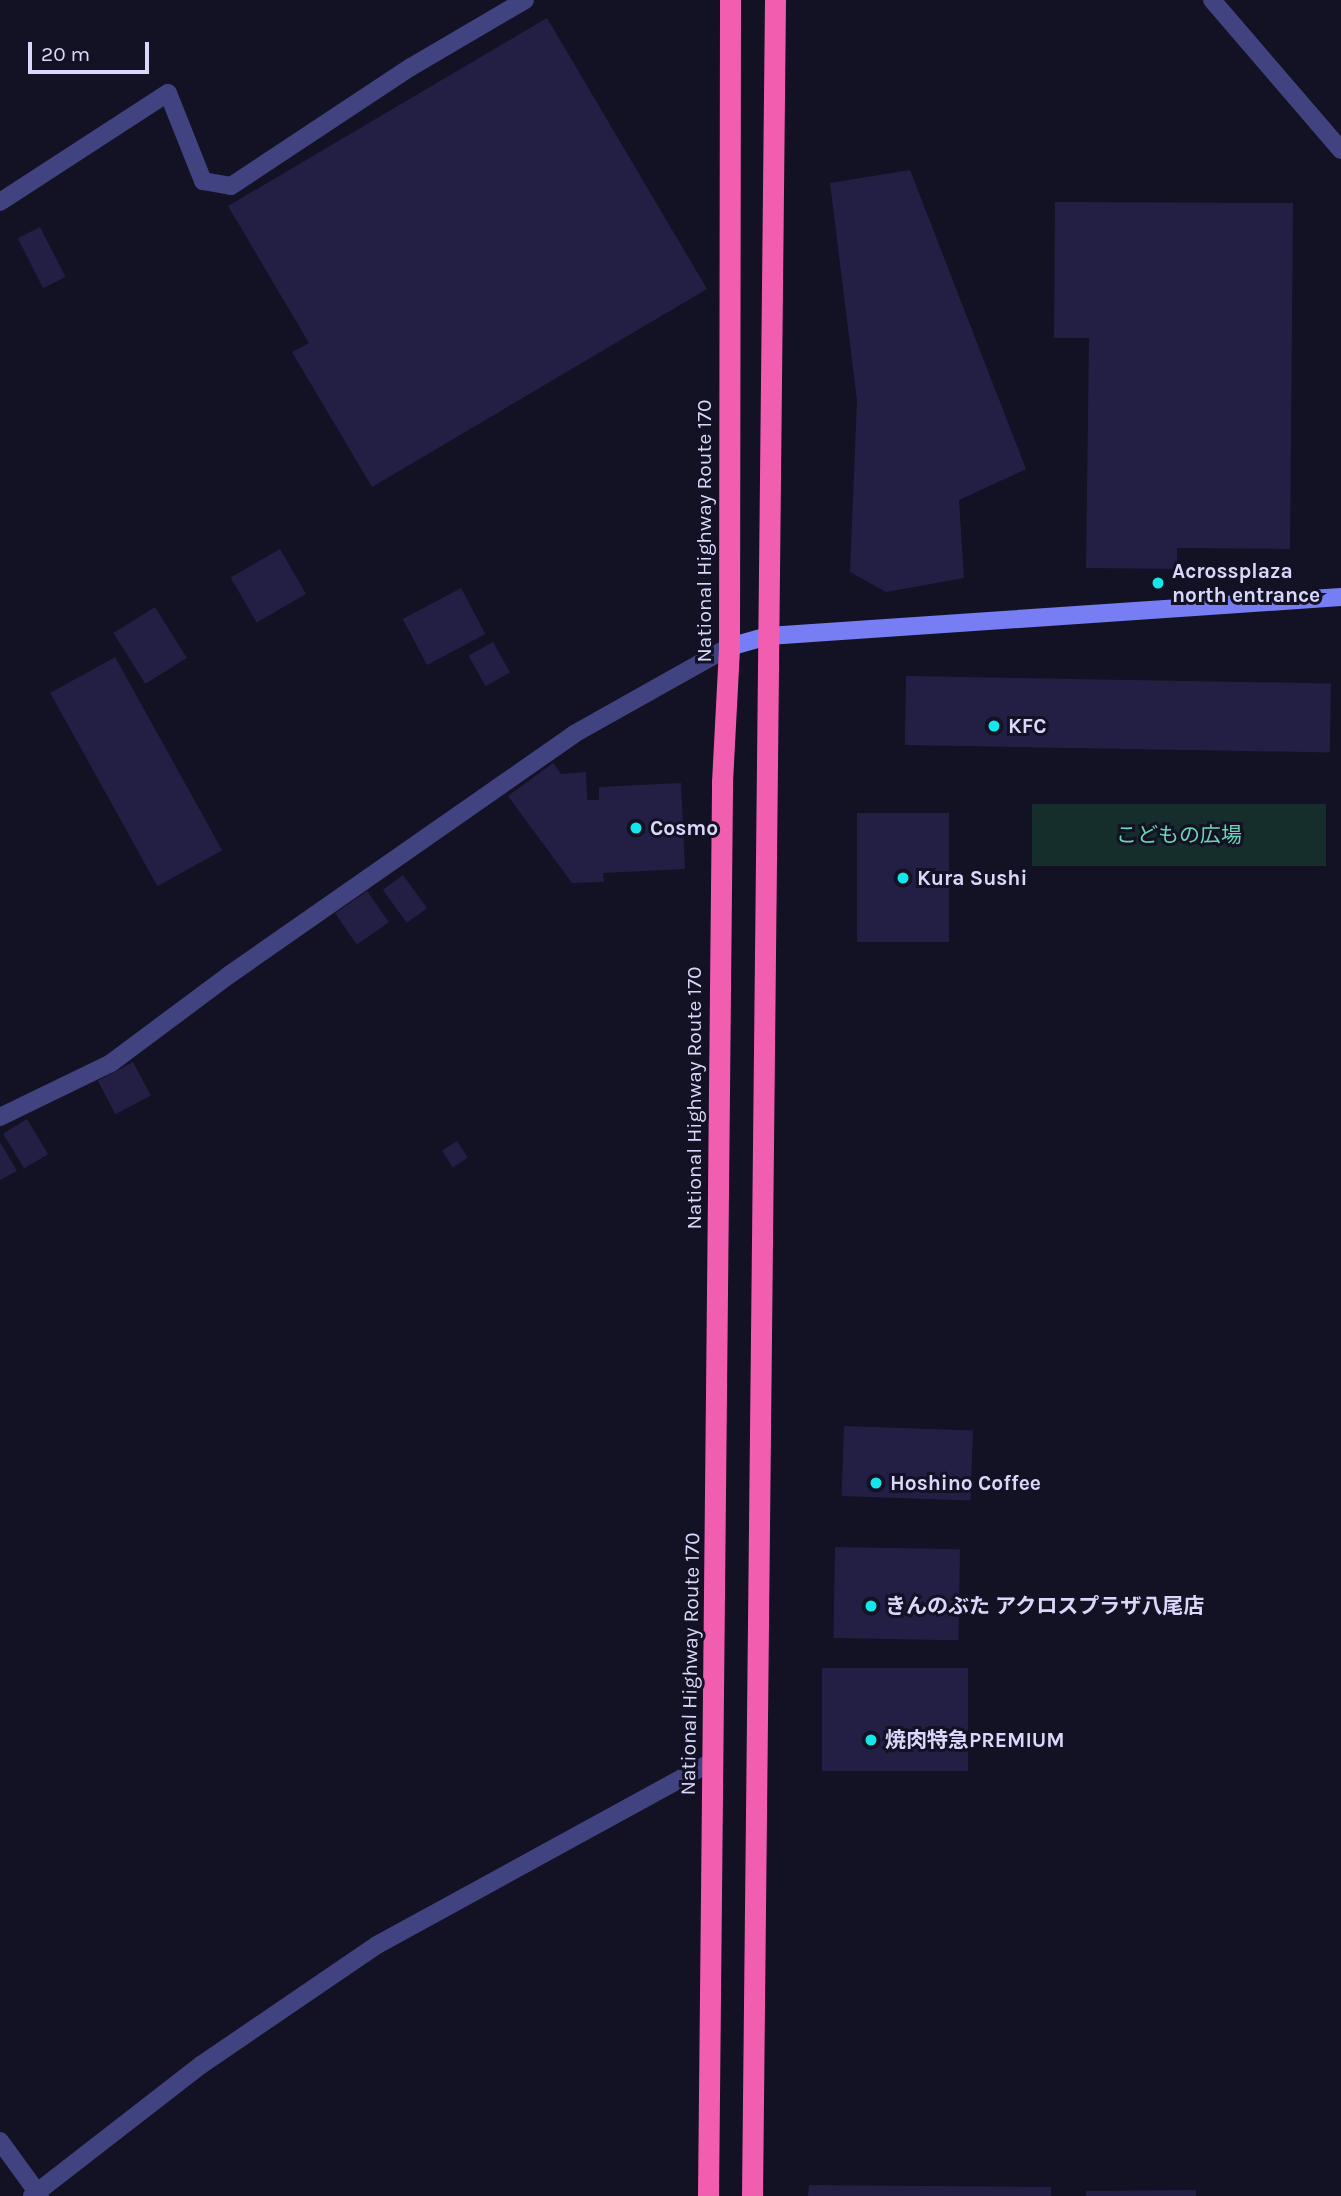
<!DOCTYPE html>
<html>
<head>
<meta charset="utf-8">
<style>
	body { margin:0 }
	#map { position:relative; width:1341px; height:2196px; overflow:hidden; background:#131124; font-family:Karla,"Noto Sans JP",sans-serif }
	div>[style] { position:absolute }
	.green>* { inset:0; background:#152e2b; transform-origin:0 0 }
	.building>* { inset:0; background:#231f44; transform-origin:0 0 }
	.street>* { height:18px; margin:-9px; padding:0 9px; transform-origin:9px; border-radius:9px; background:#40437f }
	.secondary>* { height:18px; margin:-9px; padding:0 9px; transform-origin:9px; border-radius:9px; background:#777ef3 }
	.highway>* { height:21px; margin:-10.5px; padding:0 10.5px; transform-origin:10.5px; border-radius:10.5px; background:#f15eb0 }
	.dots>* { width:19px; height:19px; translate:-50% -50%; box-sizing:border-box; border:4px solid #131124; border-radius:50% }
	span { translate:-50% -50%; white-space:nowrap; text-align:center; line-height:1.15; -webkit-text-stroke:6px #131124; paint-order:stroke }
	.street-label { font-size:21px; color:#d9d8fb }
	.poi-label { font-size:21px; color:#d9d8fb; font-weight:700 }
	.left { translate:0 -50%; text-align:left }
	.park-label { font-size:21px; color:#6ad5b2 }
	.scale { position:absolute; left:28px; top:42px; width:121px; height:32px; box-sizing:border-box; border:4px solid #d9d8fb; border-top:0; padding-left:9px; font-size:21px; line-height:24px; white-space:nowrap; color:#d9d8fb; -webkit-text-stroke:5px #131124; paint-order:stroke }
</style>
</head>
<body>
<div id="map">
	<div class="green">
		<i style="left:1032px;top:804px;width:294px;height:62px"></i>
	</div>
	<div class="building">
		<i style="clip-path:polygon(547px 18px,707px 289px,372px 487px,292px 352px,309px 343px,228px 206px)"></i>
		<i style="clip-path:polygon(910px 170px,1026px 469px,959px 500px,964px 578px,886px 592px,850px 572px,857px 400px,830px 183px)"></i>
		<i style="clip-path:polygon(1055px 202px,1293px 203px,1290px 549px,1177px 548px,1177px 569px,1086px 568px,1089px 338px,1054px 338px)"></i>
		<i style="left:40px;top:227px;width:56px;height:25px;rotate:63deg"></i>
		<i style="left:280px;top:549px;width:52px;height:57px;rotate:60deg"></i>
		<i style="left:461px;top:588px;width:52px;height:66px;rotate:62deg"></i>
		<i style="left:155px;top:607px;width:60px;height:49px;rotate:58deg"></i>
		<i style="left:493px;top:642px;width:35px;height:28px;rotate:61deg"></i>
		<i style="left:115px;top:657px;width:221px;height:74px;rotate:61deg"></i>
		<i style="left:906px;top:676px;width:425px;height:69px;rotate:1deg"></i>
		<i style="clip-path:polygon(553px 763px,561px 774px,586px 772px,587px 800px,599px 800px,599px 787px,681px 783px,685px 869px,603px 873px,604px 882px,572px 883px,508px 796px)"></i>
		<i style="left:949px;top:813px;width:129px;height:92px;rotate:90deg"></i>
		<i style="left:403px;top:875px;width:41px;height:25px;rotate:54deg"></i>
		<i style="left:367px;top:891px;width:38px;height:39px;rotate:55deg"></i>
		<i style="left:133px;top:1062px;width:38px;height:40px;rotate:62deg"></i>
		<i style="left:27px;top:1119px;width:41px;height:28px;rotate:59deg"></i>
		<i style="left:457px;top:1141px;width:20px;height:18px;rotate:57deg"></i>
		<i style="clip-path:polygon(0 1142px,17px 1171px,0 1180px)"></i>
		<i style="left:844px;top:1426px;width:129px;height:70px;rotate:2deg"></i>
		<i style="left:835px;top:1547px;width:125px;height:91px;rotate:1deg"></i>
		<i style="left:822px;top:1668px;width:146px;height:103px"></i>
		<i style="clip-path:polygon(809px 2185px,1051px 2187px,1051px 2196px,808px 2196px)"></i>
		<i style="clip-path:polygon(1196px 2190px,1196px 2196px,1086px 2196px,1086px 2191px)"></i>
	</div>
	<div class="street">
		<i style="left:1212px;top:0;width:198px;rotate:49.3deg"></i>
		<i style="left:0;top:202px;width:200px;rotate:-33deg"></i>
		<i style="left:168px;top:93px;width:95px;rotate:68.3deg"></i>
		<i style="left:203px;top:181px;width:28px;rotate:10deg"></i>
		<i style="left:231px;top:186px;width:216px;rotate:-33.5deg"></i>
		<i style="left:411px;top:67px;width:132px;rotate:-30.4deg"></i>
		<i style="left:0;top:1117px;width:123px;rotate:-25.9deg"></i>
		<i style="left:111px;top:1063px;width:147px;rotate:-36.7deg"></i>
		<i style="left:229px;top:975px;width:421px;rotate:-34.9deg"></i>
		<i style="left:574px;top:734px;width:178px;rotate:-29.3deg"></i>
		<i style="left:0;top:2141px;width:68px;rotate:54deg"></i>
		<i style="left:32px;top:2196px;width:214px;rotate:-37.8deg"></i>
		<i style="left:201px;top:2065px;width:213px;rotate:-34.3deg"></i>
		<i style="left:377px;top:1945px;width:383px;rotate:-28.7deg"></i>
	</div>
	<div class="secondary">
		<i style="left:729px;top:647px;width:41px;rotate:-15.8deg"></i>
		<i style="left:768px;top:636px;width:574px;rotate:-3.89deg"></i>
	</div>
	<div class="highway">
		<i style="left:708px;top:2196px;width:1414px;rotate:-89.43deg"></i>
		<i style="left:722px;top:782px;width:135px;rotate:-87deg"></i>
		<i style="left:729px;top:647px;width:647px;rotate:-89.91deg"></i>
		<i style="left:752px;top:2196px;width:2196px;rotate:-89.4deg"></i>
	</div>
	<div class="dots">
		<i style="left:1158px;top:583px;background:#15e6ea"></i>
		<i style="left:994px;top:726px;background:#15e6ea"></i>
		<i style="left:636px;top:828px;background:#15e6ea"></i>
		<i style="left:903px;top:878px;background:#15e6ea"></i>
		<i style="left:876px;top:1483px;background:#15e6ea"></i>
		<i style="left:871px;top:1606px;background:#15e6ea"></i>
		<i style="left:871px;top:1740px;background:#15e6ea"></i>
	</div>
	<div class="street-label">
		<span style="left:704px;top:531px;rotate:-90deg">National Highway Route 170</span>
		<span style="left:694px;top:1098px;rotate:-90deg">National Highway Route 170</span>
		<span style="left:690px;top:1664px;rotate:-89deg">National Highway Route 170</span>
	</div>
	<div class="poi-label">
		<span class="left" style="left:1172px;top:583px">Acrossplaza<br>north entrance</span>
		<span class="left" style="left:1008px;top:726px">KFC</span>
		<span class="left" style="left:650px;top:828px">Cosmo</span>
		<span class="left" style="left:917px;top:878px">Kura Sushi</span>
		<span class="left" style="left:890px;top:1483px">Hoshino Coffee</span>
		<span class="left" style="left:885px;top:1606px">きんのぶた アクロスプラザ八尾店</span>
		<span class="left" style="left:885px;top:1740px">焼肉特急PREMIUM</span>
	</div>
	<div class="park-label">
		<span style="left:1179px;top:835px">こどもの広場</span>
	</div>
	<div class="scale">20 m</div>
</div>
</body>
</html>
